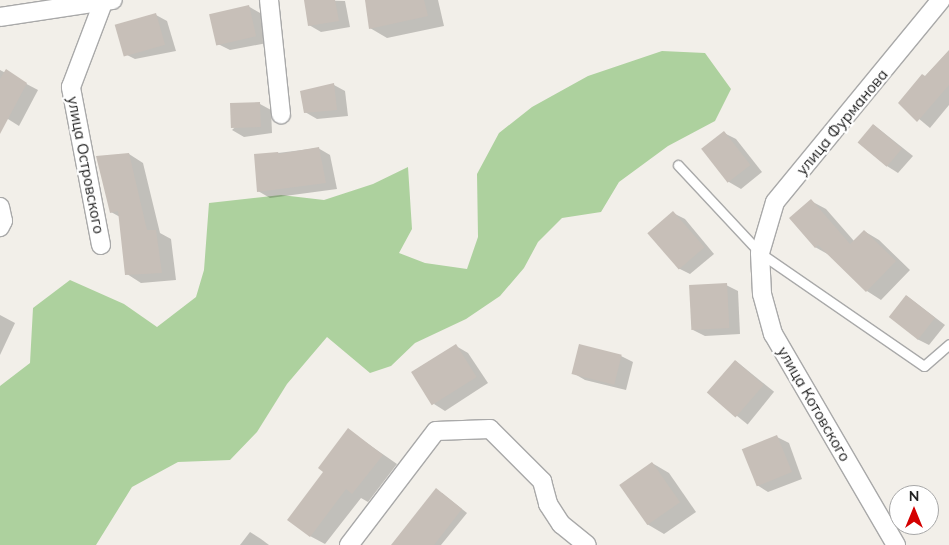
<!DOCTYPE html>
<html>
<head>
<meta charset="utf-8">
<style>
	body { margin:0 }
	#map { position:relative; width:949px; height:545px; overflow:hidden; background:#f2efe9; font-family:Mulish,sans-serif }
	div>[style] { position:absolute }
	.forest>* { inset:0; background:#add19e }
	.shadow>* { inset:0; background:#0003; transform-origin:0 0 }
	.building>* { inset:0; background:#c7bfb8; transform-origin:0 0 }
	.roads { filter:drop-shadow(1px 0 #a9a9a9) drop-shadow(-1px 0 #a9a9a9) drop-shadow(0 1px #a9a9a9) drop-shadow(0 -1px #a9a9a9) }
	.service>* { height:9px; margin:-4.5px; padding:0 4.5px; transform-origin:4.5px; border-radius:4.5px; background:#fff }
	.minor>* { height:18px; margin:-9px; padding:0 9px; transform-origin:9px; border-radius:9px; background:#fff }
	span { translate:-50% -50%; white-space:nowrap; text-align:center; line-height:1.15; -webkit-text-stroke:4.5px #fff; paint-order:stroke }
	.street-label { font-size:15px; color:#222 }
	.north { position:absolute; left:889px; top:485px; width:50px; height:50px; box-sizing:border-box; background:#fff; border:1px solid #a7a7a7; border-radius:50%; rotate:0deg; font-size:14px; font-weight:700; line-height:20px; text-align:center; color:#222 }
	.north::after { content:''; display:block; margin:auto; width:18px; height:22px; background:#d40000; clip-path:polygon(50% 0,100% 100%,50% 72%,0 100%) }
</style>
</head>
<body>
<div id="map">
	<div class="forest">
		<i style="clip-path:polygon(662px 51px,705px 53px,731px 89px,715px 121px,668px 146px,619px 182px,601px 212px,562px 218px,538px 242px,524px 268px,500px 296px,466px 319px,415px 343px,391px 366px,370px 373px,327px 337px,287px 384px,257px 432px,230px 460px,178px 462px,132px 487px,96px 545px,0 545px,0 386px,30px 363px,33px 308px,70px 280px,124px 304px,157px 327px,196px 297px,204px 270px,209px 203px,281px 195px,324px 200px,373px 184px,408px 167px,412px 229px,399px 253px,425px 263px,467px 269px,478px 237px,477px 174px,499px 133px,532px 107px,588px 76px)"></i>
	</div>
	<div class="shadow">
		<i style="clip-path:polygon(305px 0,345px 1px,350px 27px,321px 32px,309px 25px)"></i>
		<i style="clip-path:polygon(366px 0,438px 0,444px 26px,387px 38px,370px 28px)"></i>
		<i style="clip-path:polygon(248px 6px,260px 13px,267px 43px,230px 50px,218px 44px)"></i>
		<i style="clip-path:polygon(156px 15px,167px 21px,176px 51px,135px 59px,123px 53px)"></i>
		<i style="clip-path:polygon(949px 51px,949px 105px,930px 128px,900px 103px)"></i>
		<i style="clip-path:polygon(0 70px,38px 90px,19px 126px,0 114px)"></i>
		<i style="clip-path:polygon(334px 85px,345px 91px,348px 116px,317px 119px,305px 112px)"></i>
		<i style="clip-path:polygon(260px 104px,271px 110px,272px 133px,244px 137px,232px 130px)"></i>
		<i style="clip-path:polygon(874px 125px,913px 156px,898px 173px,887px 166px)"></i>
		<i style="clip-path:polygon(724px 133px,736px 139px,762px 172px,741px 189px,729px 182px,703px 149px)"></i>
		<i style="clip-path:polygon(318px 148px,330px 155px,337px 189px,270px 198px,258px 191px,278px 153px)"></i>
		<i style="clip-path:polygon(129px 154px,143px 163px,160px 233px,171px 239px,176px 280px,141px 283px,127px 274px,120px 217px,111px 212px)"></i>
		<i style="clip-path:polygon(811px 201px,826px 209px,854px 241px,864px 231px,879px 240px,910px 270px,881px 300px,867px 291px,831px 256px,815px 247px)"></i>
		<i style="clip-path:polygon(673px 213px,685px 219px,714px 254px,690px 274px,678px 268px)"></i>
		<i style="clip-path:polygon(726px 285px,738px 291px,740px 334px,705px 336px,693px 330px)"></i>
		<i style="clip-path:polygon(907px 296px,945px 325px,929px 345px,917px 339px)"></i>
		<i style="clip-path:polygon(0 315px,15px 323px,0 355px)"></i>
		<i style="clip-path:polygon(456px 346px,468px 353px,488px 383px,445px 411px,434px 404px)"></i>
		<i style="clip-path:polygon(621px 356px,633px 362px,626px 390px,585px 380px,573px 373px)"></i>
		<i style="left:736px;top:361px;width:49px;height:42px;rotate:39deg"></i>
		<i style="clip-path:polygon(348px 430px,397px 464px,368px 502px,361px 498px,325px 544px,310px 536px,325px 471px)"></i>
		<i style="clip-path:polygon(777px 437px,789px 443px,802px 479px,768px 492px,757px 485px)"></i>
		<i style="clip-path:polygon(652px 463px,669px 473px,696px 512px,664px 534px,647px 524px)"></i>
		<i style="clip-path:polygon(442px 493px,467px 513px,441px 545px,393px 545px)"></i>
		<i style="clip-path:polygon(250px 532px,261px 539px,269px 545px,240px 545px)"></i>
	</div>
	<div class="building">
		<i style="clip-path:polygon(304px 0,335px 0,339px 21px,308px 26px)"></i>
		<i style="clip-path:polygon(365px 0,424px 0,428px 16px,369px 29px)"></i>
		<i style="left:249px;top:5px;width:32px;height:41px;rotate:77deg"></i>
		<i style="left:156px;top:13px;width:33px;height:43px;rotate:74deg"></i>
		<i style="clip-path:polygon(949px 50px,949px 85px,917px 122px,898px 103px,922px 74px,925px 76px)"></i>
		<i style="clip-path:polygon(6px 69px,27px 83px,0 134px,0 79px)"></i>
		<i style="clip-path:polygon(334px 83px,337px 110px,304px 113px,300px 91px)"></i>
		<i style="left:260px;top:102px;width:25px;height:30px;rotate:88deg"></i>
		<i style="left:873px;top:124px;width:38px;height:24px;rotate:40deg"></i>
		<i style="left:724px;top:131px;width:43px;height:29px;rotate:52deg"></i>
		<i style="clip-path:polygon(319px 147px,326px 183px,257px 192px,254px 154px,278px 152px,279px 154px)"></i>
		<i style="clip-path:polygon(129px 153px,147px 230px,156px 230px,162px 273px,125px 275px,118px 211px,110px 213px,96px 156px)"></i>
		<i style="clip-path:polygon(811px 199px,850px 244px,864px 230px,896px 261px,866px 292px,818px 245px,815px 248px,789px 218px)"></i>
		<i style="left:673px;top:211px;width:48px;height:34px;rotate:49deg"></i>
		<i style="left:727px;top:283px;width:45px;height:38px;rotate:87deg"></i>
		<i style="left:906px;top:295px;width:37px;height:28px;rotate:38deg"></i>
		<i style="left:456px;top:344px;width:39px;height:53px;rotate:58deg"></i>
		<i style="left:579px;top:344px;width:44px;height:31px;rotate:14deg"></i>
		<i style="left:735px;top:360px;width:38px;height:43px;rotate:41deg"></i>
		<i style="clip-path:polygon(348px 428px,383px 455px,352px 494px,346px 489px,310px 537px,287px 520px,323px 472px,318px 468px)"></i>
		<i style="left:777px;top:435px;width:40px;height:38px;rotate:68deg"></i>
		<i style="left:652px;top:462px;width:49px;height:40px;rotate:55deg"></i>
		<i style="clip-path:polygon(436px 488px,462px 509px,434px 545px,391px 545px)"></i>
	</div>
	<div class="roads">
		<div class="service">
			<i style="left:678px;top:165px;width:120px;rotate:47deg"></i>
			<i style="left:760px;top:253px;width:199px;rotate:34.6deg"></i>
			<i style="left:924px;top:366px;width:33px;rotate:-41deg"></i>
		</div>
		<div class="minor">
			<i style="left:269px;top:0;width:115px;rotate:84deg"></i>
			<i style="left:0;top:17px;width:114px;rotate:-8.6deg"></i>
			<i style="left:0;top:207px;width:14px;rotate:78deg"></i>
			<i style="left:3px;top:221px;width:7px;rotate:117deg"></i>
			<i style="left:101px;top:245px;width:161px;rotate:-100.8deg"></i>
			<i style="left:71px;top:87px;width:93px;rotate:-69.2deg"></i>
			<i style="left:349px;top:545px;width:143px;rotate:-52.7deg"></i>
			<i style="left:436px;top:431px;width:54px;rotate:-2.1deg"></i>
			<i style="left:490px;top:429px;width:74px;rotate:45deg"></i>
			<i style="left:542px;top:481px;width:24px;rotate:75deg"></i>
			<i style="left:548px;top:504px;width:24px;rotate:57deg"></i>
			<i style="left:561px;top:524px;width:33px;rotate:39deg"></i>
			<i style="left:896px;top:545px;width:244px;rotate:-120.2deg"></i>
			<i style="left:773px;top:334px;width:41px;rotate:-105.4deg"></i>
			<i style="left:762px;top:294px;width:41px;rotate:-92.8deg"></i>
			<i style="left:760px;top:253px;width:53px;rotate:-73.6deg"></i>
			<i style="left:775px;top:202px;width:261px;rotate:-50.6deg"></i>
		</div>
	</div>
	<div class="street-label">
		<span style="left:842px;top:122px;rotate:-50deg">улица Фурманова</span>
		<span style="left:86px;top:165px;rotate:79deg">улица Островского</span>
		<span style="left:814px;top:404px;rotate:60deg">улица Котовского</span>
	</div>
	<div class="north">N</div>
</div>
</body>
</html>
